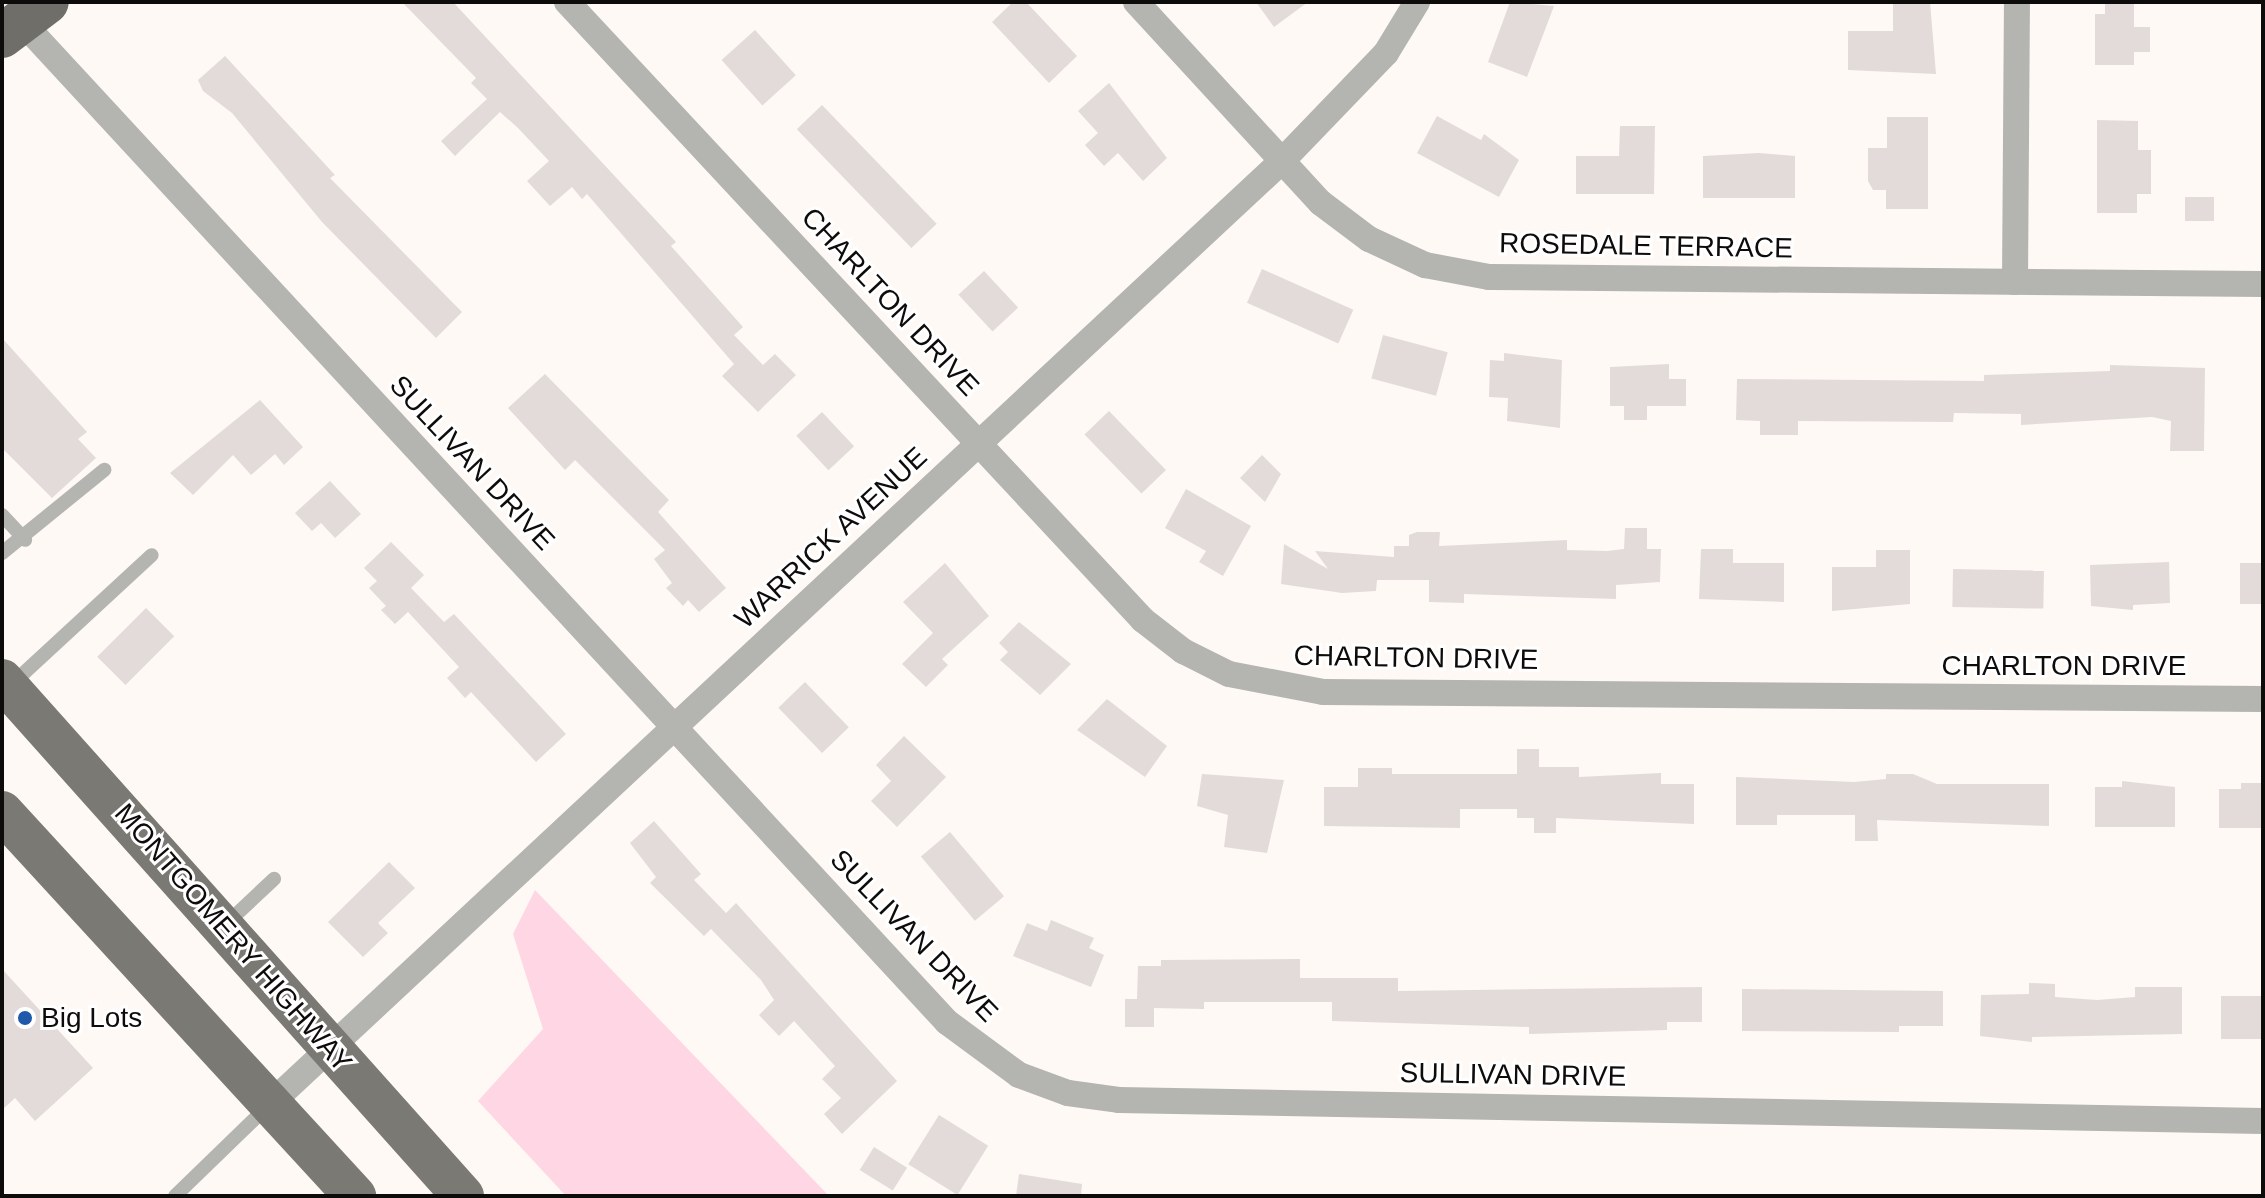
<!DOCTYPE html>
<html>
<head>
<meta charset="utf-8">
<style>
	body { margin:0 }
	#map { position:relative; width:2265px; height:1198px; overflow:hidden; background:#fef9f5; font-family:Arial,sans-serif }
	div>[style] { position:absolute }
	.green>* { inset:0; background:#ffd6e4 }
	.building>* { inset:0; background:#e3dbd9; transform-origin:0 0 }
	.service>* { height:14px; margin:-7px; padding:0 7px; transform-origin:7px; border-radius:7px; background:#b4b4b1 }
	.minor>* { height:26px; margin:-13px; padding:0 13px; transform-origin:13px; border-radius:13px; background:#b4b4b1 }
	.primary>* { height:42px; margin:-21px; padding:0 21px; transform-origin:21px; border-radius:21px; background:#7b7974 }
	.trunk>* { height:44px; margin:-22px; padding:0 22px; transform-origin:22px; border-radius:22px; background:#706e69 }
	.dots>* { width:22px; height:22px; translate:-50% -50%; box-sizing:border-box; border:4px solid #fff; border-radius:50% }
	span { translate:-50% -50%; white-space:nowrap; text-align:center; line-height:1.15; -webkit-text-stroke:6px #fff; paint-order:stroke }
	.street-label { font-size:28px; color:#0e0c0b }
	.poi-label { font-size:28px; color:#0e0c0b }
	.left { translate:0 -50%; text-align:left }
	.frame { position:absolute; inset:0; border:4px solid #0e0c0b; pointer-events:none }
</style>
</head>
<body>
<div id="map">
	<div class="green">
		<i style="clip-path:polygon(535px 890px,829px 1196px,566px 1196px,478px 1101px,543px 1029px,513px 934px)"></i>
	</div>
	<div class="building">
		<i style="clip-path:polygon(402px 2px,453px 2px,676px 242px,671px 246px,743px 327px,734px 335px,763px 365px,775px 354px,796px 375px,758px 412px,722px 376px,734px 364px,587px 194px,582px 199px,572px 187px,550px 206px,527px 181px,549px 161px,518px 128px,500px 112px,455px 156px,441px 141px,487px 99px,471px 83px,476px 78px)"></i>
		<i style="clip-path:polygon(1013px 2px,1026px 2px,1077px 56px,1049px 83px,992px 22px)"></i>
		<i style="clip-path:polygon(1256px 2px,1308px 2px,1274px 27px)"></i>
		<i style="clip-path:polygon(1510px 2px,1554px 6px,1527px 77px,1488px 62px)"></i>
		<i style="clip-path:polygon(1893px 2px,1930px 2px,1936px 74px,1848px 70px,1848px 31px,1893px 31px)"></i>
		<i style="clip-path:polygon(2105px 2px,2134px 2px,2134px 27px,2150px 27px,2150px 52px,2134px 52px,2134px 65px,2095px 65px,2095px 14px,2105px 14px)"></i>
		<i style="left:755px;top:30px;width:61px;height:45px;rotate:48deg"></i>
		<i style="clip-path:polygon(225px 56px,335px 175px,330px 178px,462px 312px,436px 338px,322px 222px,232px 113px,203px 91px,198px 80px)"></i>
		<i style="clip-path:polygon(1109px 83px,1167px 158px,1143px 181px,1118px 153px,1104px 166px,1085px 145px,1098px 133px,1078px 111px)"></i>
		<i style="left:822px;top:105px;width:165px;height:35px;rotate:46deg"></i>
		<i style="clip-path:polygon(1437px 116px,1481px 140px,1484px 134px,1519px 160px,1499px 197px,1417px 153px)"></i>
		<i style="clip-path:polygon(1887px 117px,1928px 117px,1928px 209px,1886px 209px,1886px 190px,1873px 190px,1868px 181px,1868px 148px,1887px 148px)"></i>
		<i style="clip-path:polygon(2097px 120px,2138px 121px,2138px 150px,2151px 150px,2151px 194px,2137px 194px,2137px 213px,2097px 213px)"></i>
		<i style="clip-path:polygon(1620px 126px,1655px 126px,1654px 194px,1576px 194px,1576px 156px,1619px 156px)"></i>
		<i style="clip-path:polygon(1759px 153px,1795px 156px,1795px 198px,1703px 198px,1703px 156px)"></i>
		<i style="left:2185px;top:197px;width:29px;height:24px"></i>
		<i style="left:1262px;top:269px;width:100px;height:37px;rotate:24deg"></i>
		<i style="left:984px;top:271px;width:50px;height:35px;rotate:47deg"></i>
		<i style="left:1383px;top:335px;width:67px;height:45px;rotate:15deg"></i>
		<i style="clip-path:polygon(2px 338px,87px 432px,78px 439px,96px 458px,52px 498px,2px 448px)"></i>
		<i style="clip-path:polygon(1504px 353px,1562px 360px,1560px 428px,1507px 421px,1508px 398px,1489px 397px,1490px 360px,1504px 361px)"></i>
		<i style="clip-path:polygon(1669px 364px,1669px 379px,1686px 379px,1686px 406px,1647px 406px,1647px 420px,1624px 420px,1624px 406px,1610px 406px,1610px 367px)"></i>
		<i style="clip-path:polygon(2110px 365px,2205px 368px,2204px 451px,2170px 451px,2171px 421px,2152px 417px,2021px 425px,2021px 414px,1954px 413px,1953px 422px,1798px 421px,1798px 435px,1760px 435px,1760px 421px,1736px 420px,1737px 379px,1984px 381px,1984px 375px,2110px 371px)"></i>
		<i style="clip-path:polygon(545px 374px,669px 500px,658px 512px,726px 588px,699px 612px,688px 600px,683px 606px,666px 588px,672px 583px,654px 559px,665px 550px,575px 460px,565px 470px,508px 408px)"></i>
		<i style="clip-path:polygon(260px 400px,303px 447px,284px 465px,275px 454px,251px 475px,233px 455px,193px 495px,170px 473px)"></i>
		<i style="left:1109px;top:411px;width:82px;height:34px;rotate:46deg"></i>
		<i style="left:822px;top:412px;width:47px;height:35px;rotate:47deg"></i>
		<i style="clip-path:polygon(1262px 455px,1281px 474px,1265px 502px,1240px 478px)"></i>
		<i style="clip-path:polygon(330px 481px,361px 514px,335px 538px,321px 523px,312px 531px,295px 513px)"></i>
		<i style="clip-path:polygon(1186px 489px,1251px 526px,1223px 576px,1199px 562px,1206px 551px,1165px 528px)"></i>
		<i style="clip-path:polygon(1625px 528px,1647px 528px,1647px 549px,1661px 549px,1660px 582px,1616px 585px,1616px 599px,1464px 594px,1464px 603px,1429px 602px,1429px 580px,1377px 580px,1376px 591px,1342px 593px,1281px 584px,1284px 544px,1328px 569px,1315px 551px,1394px 557px,1394px 546px,1409px 546px,1409px 535px,1417px 532px,1440px 532px,1439px 546px,1567px 540px,1567px 550px,1607px 551px,1624px 549px)"></i>
		<i style="clip-path:polygon(391px 542px,424px 575px,411px 588px,444px 622px,454px 614px,566px 734px,536px 762px,471px 692px,465px 698px,447px 678px,459px 667px,408px 612px,395px 624px,381px 610px,386px 606px,369px 588px,377px 581px,364px 568px)"></i>
		<i style="clip-path:polygon(1701px 549px,1733px 549px,1733px 563px,1784px 563px,1784px 602px,1699px 599px)"></i>
		<i style="clip-path:polygon(1876px 550px,1910px 550px,1910px 604px,1832px 611px,1832px 567px,1876px 567px)"></i>
		<i style="clip-path:polygon(2169px 562px,2170px 603px,2133px 605px,2133px 610px,2091px 606px,2090px 565px)"></i>
		<i style="clip-path:polygon(945px 563px,989px 616px,942px 659px,948px 665px,926px 687px,902px 664px,933px 633px,903px 602px)"></i>
		<i style="left:2240px;top:563px;width:23px;height:41px"></i>
		<i style="left:1953px;top:569px;width:91px;height:38px;rotate:1deg"></i>
		<i style="left:146px;top:608px;width:40px;height:69px;rotate:45deg"></i>
		<i style="clip-path:polygon(1019px 622px,1071px 664px,1040px 695px,1000px 660px,1008px 652px,999px 643px)"></i>
		<i style="left:805px;top:682px;width:63px;height:37px;rotate:46deg"></i>
		<i style="clip-path:polygon(1107px 699px,1167px 746px,1145px 777px,1077px 730px)"></i>
		<i style="clip-path:polygon(904px 736px,946px 777px,897px 827px,871px 801px,891px 781px,876px 765px)"></i>
		<i style="clip-path:polygon(1517px 749px,1539px 749px,1539px 767px,1579px 767px,1579px 777px,1661px 773px,1661px 784px,1694px 784px,1694px 824px,1556px 818px,1556px 833px,1534px 833px,1534px 818px,1517px 818px,1517px 809px,1460px 809px,1460px 828px,1324px 826px,1324px 787px,1358px 787px,1358px 768px,1392px 768px,1392px 774px,1517px 774px)"></i>
		<i style="clip-path:polygon(1202px 774px,1284px 780px,1267px 853px,1224px 847px,1228px 815px,1197px 806px)"></i>
		<i style="clip-path:polygon(1886px 774px,1913px 774px,1937px 784px,2049px 784px,2049px 826px,1877px 820px,1878px 841px,1855px 841px,1855px 815px,1777px 815px,1777px 825px,1736px 825px,1736px 777px,1854px 782px,1886px 779px)"></i>
		<i style="clip-path:polygon(2122px 781px,2175px 787px,2175px 827px,2095px 827px,2095px 787px,2122px 787px)"></i>
		<i style="clip-path:polygon(2241px 783px,2263px 783px,2263px 828px,2219px 828px,2219px 789px,2241px 789px)"></i>
		<i style="clip-path:polygon(654px 821px,701px 874px,694px 880px,726px 913px,736px 903px,897px 1081px,842px 1134px,824px 1114px,841px 1098px,822px 1079px,835px 1066px,794px 1021px,779px 1036px,759px 1015px,774px 1000px,761px 980px,711px 929px,704px 936px,650px 883px,656px 877px,630px 843px)"></i>
		<i style="left:950px;top:832px;width:84px;height:38px;rotate:50deg"></i>
		<i style="clip-path:polygon(389px 862px,415px 888px,378px 923px,388px 933px,363px 957px,328px 922px)"></i>
		<i style="clip-path:polygon(1051px 920px,1094px 938px,1089px 948px,1104px 955px,1091px 987px,1013px 956px,1027px 923px,1047px 931px)"></i>
		<i style="clip-path:polygon(1300px 959px,1300px 978px,1398px 978px,1398px 991px,1702px 987px,1702px 1022px,1667px 1022px,1667px 1030px,1529px 1034px,1529px 1027px,1332px 1021px,1332px 1002px,1204px 1002px,1204px 1009px,1154px 1008px,1154px 1027px,1125px 1027px,1125px 999px,1137px 999px,1138px 966px,1161px 966px,1161px 960px)"></i>
		<i style="clip-path:polygon(2px 969px,93px 1068px,35px 1121px,15px 1098px,2px 1110px)"></i>
		<i style="clip-path:polygon(2029px 983px,2055px 984px,2055px 997px,2097px 1000px,2135px 997px,2135px 987px,2182px 987px,2182px 1034px,2032px 1037px,2032px 1042px,1980px 1036px,1981px 995px,2029px 994px)"></i>
		<i style="clip-path:polygon(1742px 989px,1943px 991px,1943px 1026px,1899px 1026px,1899px 1032px,1742px 1031px)"></i>
		<i style="left:2221px;top:996px;width:42px;height:43px"></i>
		<i style="left:939px;top:1115px;width:58px;height:58px;rotate:32deg"></i>
		<i style="left:874px;top:1147px;width:39px;height:27px;rotate:32deg"></i>
		<i style="clip-path:polygon(1019px 1174px,1082px 1184px,1081px 1196px,1016px 1196px)"></i>
	</div>
	<div class="service">
		<i style="left:2px;top:515px;width:34px;rotate:47deg"></i>
		<i style="left:2px;top:553px;width:132px;rotate:-39.1deg"></i>
		<i style="left:12px;top:684px;width:190px;rotate:-42.7deg"></i>
		<i style="left:226px;top:924px;width:66px;rotate:-43.2deg"></i>
		<i style="left:175px;top:1196px;width:128px;rotate:-44.1deg"></i>
	</div>
	<div class="minor">
		<i style="left:567px;top:2px;width:845px;rotate:47.01deg"></i>
		<i style="left:1143px;top:620px;width:51px;rotate:37.8deg"></i>
		<i style="left:1183px;top:651px;width:51px;rotate:26.6deg"></i>
		<i style="left:1229px;top:674px;width:96px;rotate:10.8deg"></i>
		<i style="left:1323px;top:692px;width:940px;rotate:0.43deg"></i>
		<i style="left:1136px;top:2px;width:273px;rotate:47.4deg"></i>
		<i style="left:1321px;top:203px;width:60px;rotate:36.9deg"></i>
		<i style="left:1369px;top:239px;width:62px;rotate:24.9deg"></i>
		<i style="left:1425px;top:265px;width:65px;rotate:10.6deg"></i>
		<i style="left:1489px;top:277px;width:774px;rotate:0.52deg"></i>
		<i style="left:21px;top:21px;width:1364px;rotate:47.23deg"></i>
		<i style="left:947px;top:1022px;width:89px;rotate:36.4deg"></i>
		<i style="left:1019px;top:1075px;width:52px;rotate:20.2deg"></i>
		<i style="left:1068px;top:1093px;width:51px;rotate:7.8deg"></i>
		<i style="left:1119px;top:1100px;width:1144px;rotate:1.05deg"></i>
		<i style="left:2015px;top:282px;width:280px;rotate:-89.6deg"></i>
		<i style="left:270px;top:1104px;width:1383px;rotate:-42.98deg"></i>
		<i style="left:1282px;top:161px;width:150px;rotate:-46.1deg"></i>
		<i style="left:1386px;top:53px;width:60px;rotate:-58.7deg"></i>
	</div>
	<div class="primary">
		<i style="left:2px;top:680px;width:692px;rotate:48.22deg"></i>
		<i style="left:2px;top:812px;width:522px;rotate:47.41deg"></i>
	</div>
	<div class="trunk">
		<i style="left:2px;top:36px;width:56px;rotate:-37.1deg"></i>
	</div>
	<div class="dots">
		<i style="left:25px;top:1018px;background:#2058aa"></i>
	</div>
	<div class="street-label">
		<span style="left:1646px;top:246px;rotate:1deg">ROSEDALE TERRACE</span>
		<span style="left:890px;top:302px;rotate:47deg">CHARLTON DRIVE</span>
		<span style="left:472px;top:463px;rotate:47deg">SULLIVAN DRIVE</span>
		<span style="left:831px;top:538px;rotate:-43deg">WARRICK AVENUE</span>
		<span style="left:1416px;top:658px;rotate:1deg">CHARLTON DRIVE</span>
		<span style="left:2064px;top:666px">CHARLTON DRIVE</span>
		<span style="left:914px;top:936px;rotate:46deg">SULLIVAN DRIVE</span>
		<span style="left:233px;top:938px;rotate:49deg">MONTGOMERY HIGHWAY</span>
		<span style="left:1513px;top:1075px;rotate:1deg">SULLIVAN DRIVE</span>
	</div>
	<div class="poi-label">
		<span class="left" style="left:41px;top:1018px">Big Lots</span>
	</div>
	<div class="frame"></div>
</div>
</body>
</html>
